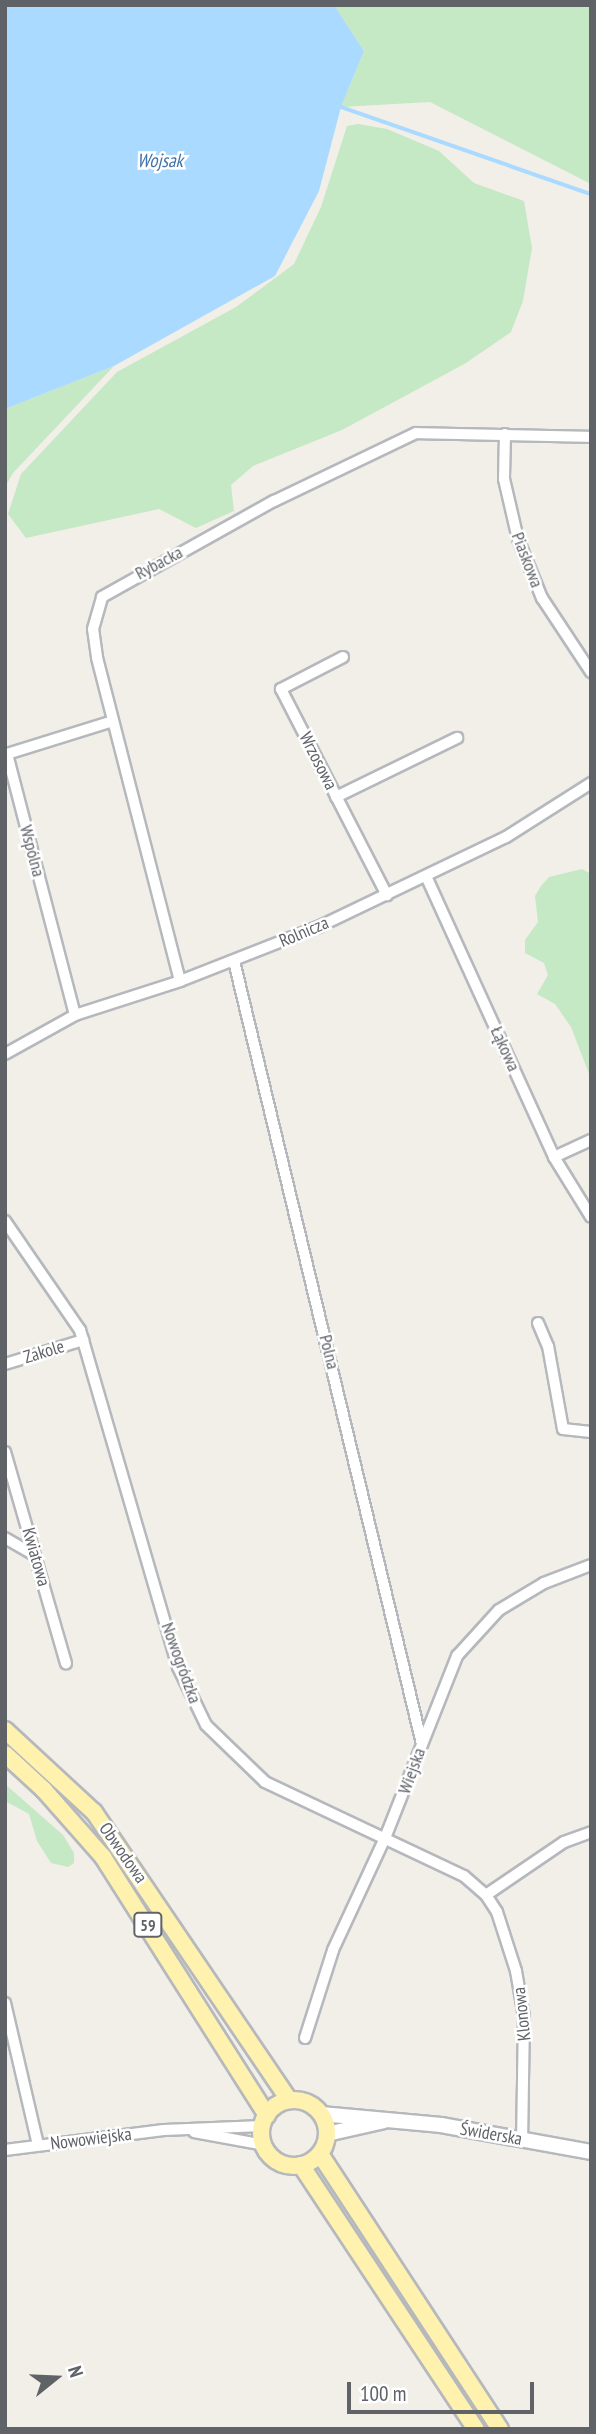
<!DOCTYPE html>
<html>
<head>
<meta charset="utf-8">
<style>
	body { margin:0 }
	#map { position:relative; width:596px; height:2434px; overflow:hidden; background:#f1efe8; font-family:"PT Sans Narrow",sans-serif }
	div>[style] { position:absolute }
	.green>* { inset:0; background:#c5e8c5 }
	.water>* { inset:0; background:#aadaff }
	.stream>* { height:3.5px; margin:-1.75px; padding:0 1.75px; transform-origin:1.75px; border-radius:1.75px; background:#aadaff }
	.roads { filter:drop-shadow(2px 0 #b5b8bc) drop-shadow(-2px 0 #b5b8bc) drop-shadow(0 2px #b5b8bc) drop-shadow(0 -2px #b5b8bc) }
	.street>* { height:10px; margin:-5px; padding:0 5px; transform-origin:5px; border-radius:5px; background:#fff }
	.secondary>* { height:14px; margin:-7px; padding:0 7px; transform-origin:7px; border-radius:7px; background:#fff }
	.primary>* { height:16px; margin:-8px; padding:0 8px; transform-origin:8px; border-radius:8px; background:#fff2af }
	.primary>.ring { margin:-8px; padding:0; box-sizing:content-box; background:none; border:16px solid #fff2af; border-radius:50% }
	span { translate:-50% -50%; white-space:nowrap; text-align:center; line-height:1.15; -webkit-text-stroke:5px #fff; paint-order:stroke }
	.shield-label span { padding:2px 5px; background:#fff; border:2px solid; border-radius:5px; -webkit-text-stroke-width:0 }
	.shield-label { font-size:16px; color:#5f6368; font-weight:700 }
	.street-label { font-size:18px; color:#5f6368 }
	.water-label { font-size:19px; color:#4174aa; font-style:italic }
	.frame { position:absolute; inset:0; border:7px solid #5f6368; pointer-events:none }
	.north { position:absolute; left:21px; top:2343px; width:70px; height:70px; -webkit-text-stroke:5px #fff; paint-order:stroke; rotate:72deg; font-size:19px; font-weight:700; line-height:28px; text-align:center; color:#5f6368 }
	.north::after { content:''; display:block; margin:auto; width:24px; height:32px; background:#5f6368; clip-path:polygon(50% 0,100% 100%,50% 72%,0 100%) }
	.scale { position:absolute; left:347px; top:2382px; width:187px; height:32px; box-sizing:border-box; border:4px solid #5f6368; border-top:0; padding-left:9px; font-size:21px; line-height:24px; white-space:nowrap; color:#5f6368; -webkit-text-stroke:5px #fff; paint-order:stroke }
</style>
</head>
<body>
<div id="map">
	<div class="green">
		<i style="clip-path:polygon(334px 5px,591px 5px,591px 184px,430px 102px,341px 107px,364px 51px)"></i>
		<i style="clip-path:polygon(358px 124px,387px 129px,439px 151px,474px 183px,524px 201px,532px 248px,523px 301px,511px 332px,466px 363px,342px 430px,253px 466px,231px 485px,234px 511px,196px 528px,159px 509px,26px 538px,8px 514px,21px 474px,117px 372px,236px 307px,294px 264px,321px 207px,347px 126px)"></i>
		<i style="clip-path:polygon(114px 366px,13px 473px,5px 487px,5px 409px)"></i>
		<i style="clip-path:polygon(582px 869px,591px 874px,591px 1079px,571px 1027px,555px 1004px,537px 994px,548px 975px,544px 963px,525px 953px,525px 940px,538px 922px,535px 896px,541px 886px,549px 877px)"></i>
		<i style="clip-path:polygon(5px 1784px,63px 1835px,74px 1853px,74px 1863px,68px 1867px,51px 1863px,37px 1841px,29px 1814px,5px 1801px)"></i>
	</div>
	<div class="water">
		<i style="clip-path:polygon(5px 5px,334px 5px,364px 51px,341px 107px,319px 191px,275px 276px,114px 366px,5px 409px)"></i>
	</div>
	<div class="stream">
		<i style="left:341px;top:107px;width:265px;rotate:19.2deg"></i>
	</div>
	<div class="roads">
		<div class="street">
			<i style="left:505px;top:434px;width:45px;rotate:91.3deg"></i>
			<i style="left:504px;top:479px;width:62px;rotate:76.9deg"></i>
			<i style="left:518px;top:539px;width:64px;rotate:67.9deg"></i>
			<i style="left:542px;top:598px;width:89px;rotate:56.5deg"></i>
			<i style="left:343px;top:657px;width:70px;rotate:152.7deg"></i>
			<i style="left:281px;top:689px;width:232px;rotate:62.8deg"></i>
			<i style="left:336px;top:797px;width:135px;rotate:-26deg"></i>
			<i style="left:426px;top:876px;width:309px;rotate:65.5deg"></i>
			<i style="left:554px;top:1157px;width:70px;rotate:58.3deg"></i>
			<i style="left:234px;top:961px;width:805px;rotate:76.5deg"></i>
			<i style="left:180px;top:981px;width:334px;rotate:-104.4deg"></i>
			<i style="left:97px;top:657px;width:28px;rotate:-98deg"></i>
			<i style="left:93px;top:629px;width:33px;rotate:-74deg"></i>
			<i style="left:102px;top:597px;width:197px;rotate:-29.2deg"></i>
			<i style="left:274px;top:501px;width:157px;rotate:-25.6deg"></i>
			<i style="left:416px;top:433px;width:175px;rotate:1.3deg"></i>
			<i style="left:75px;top:1015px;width:270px;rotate:-104.6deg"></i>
			<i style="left:7px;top:754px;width:111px;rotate:-17.3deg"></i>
			<i style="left:5px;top:1054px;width:80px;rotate:-29.1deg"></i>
			<i style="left:75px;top:1015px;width:110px;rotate:-17.9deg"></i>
			<i style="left:180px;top:981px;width:148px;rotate:-21.4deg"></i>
			<i style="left:318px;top:927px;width:208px;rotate:-25.6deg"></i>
			<i style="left:506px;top:837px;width:101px;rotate:-32.4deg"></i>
			<i style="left:554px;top:1157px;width:41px;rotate:-24.7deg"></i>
			<i style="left:5px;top:1221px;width:132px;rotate:55.5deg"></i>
			<i style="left:80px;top:1330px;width:351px;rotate:73.8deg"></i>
			<i style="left:178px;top:1667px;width:64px;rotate:64.2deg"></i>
			<i style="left:206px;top:1725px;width:82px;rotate:44deg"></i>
			<i style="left:265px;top:1782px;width:220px;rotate:25.3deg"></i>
			<i style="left:464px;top:1876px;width:29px;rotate:41deg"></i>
			<i style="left:486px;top:1895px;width:20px;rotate:57deg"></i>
			<i style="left:497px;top:1912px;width:62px;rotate:72.1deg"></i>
			<i style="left:516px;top:1971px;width:47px;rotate:80.1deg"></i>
			<i style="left:524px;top:2017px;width:122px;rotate:90.9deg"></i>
			<i style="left:538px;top:1323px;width:25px;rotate:67deg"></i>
			<i style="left:548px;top:1346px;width:84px;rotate:79.8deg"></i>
			<i style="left:563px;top:1429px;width:28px;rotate:6deg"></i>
			<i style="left:5px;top:1364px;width:82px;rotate:-17.1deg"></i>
			<i style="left:5px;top:1452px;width:220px;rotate:73.9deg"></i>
			<i style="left:5px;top:1538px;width:34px;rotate:30deg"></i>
			<i style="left:486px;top:1895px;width:94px;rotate:-34.2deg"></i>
			<i style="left:564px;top:1842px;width:29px;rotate:-20deg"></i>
			<i style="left:5px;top:2003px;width:146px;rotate:76.9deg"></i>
			<i style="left:305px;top:2038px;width:92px;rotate:-72.3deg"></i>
			<i style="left:333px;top:1950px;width:123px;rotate:-65.1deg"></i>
			<i style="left:385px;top:1838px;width:196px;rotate:-68.4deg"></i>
			<i style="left:457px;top:1656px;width:62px;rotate:-47.6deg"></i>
			<i style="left:499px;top:1610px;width:52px;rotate:-31deg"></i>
			<i style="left:544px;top:1583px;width:50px;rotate:-21deg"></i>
			<i style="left:194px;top:2132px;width:71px;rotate:10.5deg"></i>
			<i style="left:5px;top:2150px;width:160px;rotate:-7.2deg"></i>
			<i style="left:164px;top:2130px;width:98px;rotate:-2.3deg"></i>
		</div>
		<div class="secondary">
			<i style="left:321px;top:2114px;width:121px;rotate:5.2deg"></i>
			<i style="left:441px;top:2125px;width:152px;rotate:10.2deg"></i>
			<i style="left:327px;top:2134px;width:58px;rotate:-12.8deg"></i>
		</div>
		<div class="primary">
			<i style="left:5px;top:1730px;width:121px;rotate:42.7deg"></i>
			<i style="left:94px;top:1812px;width:348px;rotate:55.9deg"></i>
			<i style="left:5px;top:1754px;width:53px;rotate:42.7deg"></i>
			<i style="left:44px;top:1790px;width:89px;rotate:48.6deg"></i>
			<i style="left:103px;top:1857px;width:306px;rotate:57.6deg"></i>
			<i class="ring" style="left:261px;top:2100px;width:50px;height:50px"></i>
			<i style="left:320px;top:2154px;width:329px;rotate:56.8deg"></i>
			<i style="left:301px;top:2165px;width:317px;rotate:56.5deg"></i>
		</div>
	</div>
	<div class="shield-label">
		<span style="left:148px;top:1925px">59</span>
	</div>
	<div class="street-label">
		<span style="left:527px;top:560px;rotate:69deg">Piaskowa</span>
		<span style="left:159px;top:563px;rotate:-28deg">Rybacka</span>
		<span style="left:318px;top:761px;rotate:63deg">Wrzosowa</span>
		<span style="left:32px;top:851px;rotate:75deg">Wspólna</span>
		<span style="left:304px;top:932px;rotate:-23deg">Rolnicza</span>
		<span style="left:505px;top:1049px;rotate:66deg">Łąkowa</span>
		<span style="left:44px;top:1352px;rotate:-17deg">Zakole</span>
		<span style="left:329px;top:1352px;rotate:76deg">Polna</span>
		<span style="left:36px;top:1557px;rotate:74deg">Kwiatowa</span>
		<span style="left:181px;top:1663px;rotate:70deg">Nowogródzka</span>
		<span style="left:412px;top:1771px;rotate:-70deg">Wiejska</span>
		<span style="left:123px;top:1853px;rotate:55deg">Obwodowa</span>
		<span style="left:522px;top:2014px;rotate:-96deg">Klonowa</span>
		<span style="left:491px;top:2134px;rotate:10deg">Świderska</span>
		<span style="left:91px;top:2139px;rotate:-7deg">Nowowiejska</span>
	</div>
	<div class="water-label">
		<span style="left:160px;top:161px">Wojsak</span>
	</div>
	<div class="frame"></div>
	<div class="north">N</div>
	<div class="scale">100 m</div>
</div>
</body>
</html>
